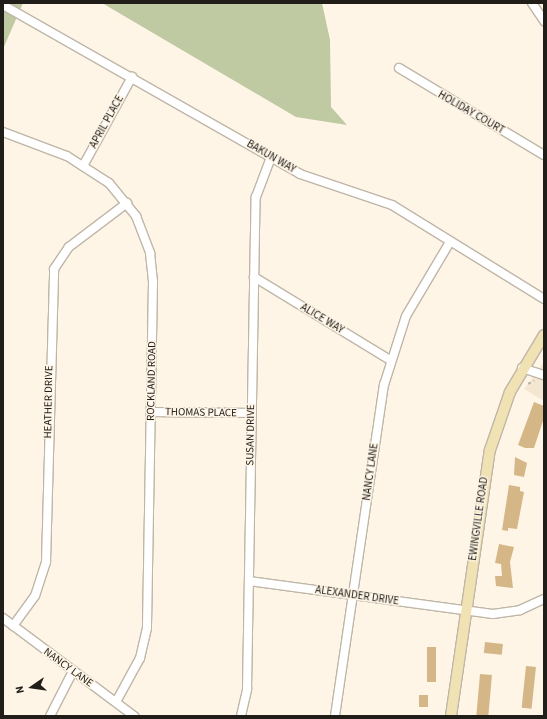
<!DOCTYPE html>
<html>
<head>
<meta charset="utf-8">
<style>
	body { margin:0 }
	#map { position:relative; width:547px; height:719px; overflow:hidden; background:#fef5e6; font-family:"Source Sans 3",sans-serif }
	div>[style] { position:absolute }
	.built>* { inset:0; background:#f4e7d2 }
	.green>* { inset:0; background:#bfc9a2 }
	.building>* { inset:0; background:#d5b787; transform-origin:0 0 }
	.path>* { height:1.5px; margin-top:-0.75px; transform-origin:0; background:repeating-linear-gradient(90deg,#bab2a6 0 3px,transparent 0 6px) }
	.roads { filter:drop-shadow(1px 0 #bfb6a8) drop-shadow(-1px 0 #bfb6a8) drop-shadow(0 1px #bfb6a8) drop-shadow(0 -1px #bfb6a8) }
	.minor>* { height:8px; margin:-4px; padding:0 4px; transform-origin:4px; border-radius:4px; background:#fff }
	.major>* { height:10px; margin:-5px; padding:0 5px; transform-origin:5px; border-radius:5px; background:#f1e2b4 }
	span { translate:-50% -50%; white-space:nowrap; text-align:center; line-height:1.15; -webkit-text-stroke:3px #fef5e6; paint-order:stroke }
	.street-label { font-size:11px; color:#211d18 }
	.frame { position:absolute; inset:0; border:4px solid #211d18; pointer-events:none }
	.north { position:absolute; left:12px; top:667px; width:40px; height:40px; -webkit-text-stroke:3px #fef5e6; paint-order:stroke; rotate:257deg; font-size:11px; font-weight:700; line-height:16px; text-align:center; color:#211d18 }
	.north::after { content:''; display:block; margin:auto; width:14px; height:18px; background:#211d18; clip-path:polygon(50% 0,100% 100%,50% 72%,0 100%) }
</style>
</head>
<body>
<div id="map">
	<div class="built">
		<i style="clip-path:polygon(544px 362px,544px 401px,524px 389px)"></i>
	</div>
	<div class="green">
		<i style="clip-path:polygon(3px 3px,23px 3px,3px 49px)"></i>
		<i style="clip-path:polygon(102px 3px,322px 3px,330px 40px,331px 107px,347px 125px,296px 117px)"></i>
	</div>
	<div class="building">
		<i style="clip-path:polygon(534px 402px,544px 406px,544px 418px,534px 448px,525px 448px,518px 445px)"></i>
		<i style="clip-path:polygon(515px 457px,527px 463px,524px 477px,514px 475px)"></i>
		<i style="clip-path:polygon(509px 485px,520px 487px,520px 491px,524px 492px,517px 529px,508px 528px,508px 531px,502px 530px)"></i>
		<i style="clip-path:polygon(499px 544px,514px 547px,510px 562px,513px 588px,496px 586px,495px 576px,502px 576px,501px 564px,495px 563px)"></i>
		<i style="left:485px;top:642px;width:18px;height:11px;rotate:6deg"></i>
		<i style="left:427px;top:647px;width:9px;height:35px"></i>
		<i style="left:526px;top:666px;width:10px;height:42px;rotate:6deg"></i>
		<i style="left:480px;top:674px;width:12px;height:42px;rotate:5deg"></i>
		<i style="left:419px;top:695px;width:9px;height:12px"></i>
	</div>
	<div class="path">
		<i style="left:543px;top:358px;width:2px;rotate:-63deg"></i>
		<i style="left:528px;top:384px;width:7px;rotate:-27deg"></i>
	</div>
	<div class="roads">
		<div class="minor">
			<i style="left:532px;top:3px;width:22px;rotate:56deg"></i>
			<i style="left:3px;top:5px;width:342px;rotate:29.6deg"></i>
			<i style="left:300px;top:174px;width:97px;rotate:18.6deg"></i>
			<i style="left:392px;top:205px;width:179px;rotate:31.7deg"></i>
			<i style="left:399px;top:68px;width:169px;rotate:31deg"></i>
			<i style="left:3px;top:132px;width:68px;rotate:20.6deg"></i>
			<i style="left:67px;top:156px;width:50px;rotate:32.7deg"></i>
			<i style="left:109px;top:183px;width:43px;rotate:50.7deg"></i>
			<i style="left:136px;top:216px;width:40px;rotate:69deg"></i>
			<i style="left:150px;top:253px;width:29px;rotate:84deg"></i>
			<i style="left:153px;top:282px;width:346px;rotate:91deg"></i>
			<i style="left:147px;top:628px;width:31px;rotate:103deg"></i>
			<i style="left:140px;top:658px;width:50px;rotate:118.6deg"></i>
			<i style="left:83px;top:166px;width:102px;rotate:-61.2deg"></i>
			<i style="left:254px;top:277px;width:159px;rotate:31.4deg"></i>
			<i style="left:522px;top:368px;width:23px;rotate:18deg"></i>
			<i style="left:151px;top:412px;width:101px;rotate:0.6deg"></i>
			<i style="left:249px;top:581px;width:246px;rotate:7.7deg"></i>
			<i style="left:493px;top:614px;width:27px;rotate:-8deg"></i>
			<i style="left:520px;top:610px;width:26px;rotate:-25deg"></i>
			<i style="left:3px;top:618px;width:164px;rotate:36.8deg"></i>
			<i style="left:13px;top:626px;width:37px;rotate:-54deg"></i>
			<i style="left:35px;top:596px;width:36px;rotate:-72deg"></i>
			<i style="left:46px;top:562px;width:293px;rotate:-88.4deg"></i>
			<i style="left:54px;top:269px;width:27px;rotate:-56deg"></i>
			<i style="left:69px;top:247px;width:73px;rotate:-37.2deg"></i>
			<i style="left:50px;top:716px;width:51px;rotate:-62.9deg"></i>
			<i style="left:241px;top:716px;width:28px;rotate:-77deg"></i>
			<i style="left:247px;top:689px;width:492px;rotate:-89deg"></i>
			<i style="left:256px;top:197px;width:43px;rotate:-69.4deg"></i>
			<i style="left:335px;top:716px;width:335px;rotate:-81.6deg"></i>
			<i style="left:384px;top:385px;width:72px;rotate:-72.3deg"></i>
			<i style="left:406px;top:316px;width:86px;rotate:-59.3deg"></i>
		</div>
		<div class="major">
			<i style="left:451px;top:716px;width:269px;rotate:-81.7deg"></i>
			<i style="left:490px;top:450px;width:61px;rotate:-71deg"></i>
			<i style="left:510px;top:392px;width:66px;rotate:-59.2deg"></i>
		</div>
	</div>
	<div class="street-label">
		<span style="left:471px;top:113px;rotate:30deg">HOLIDAY COURT</span>
		<span style="left:107px;top:122px;rotate:-61deg">APRIL PLACE</span>
		<span style="left:271px;top:157px;rotate:30deg">BAKUN WAY</span>
		<span style="left:322px;top:319px;rotate:31deg">ALICE WAY</span>
		<span style="left:152px;top:381px;rotate:-89deg">ROCKLAND ROAD</span>
		<span style="left:49px;top:402px;rotate:-89deg">HEATHER DRIVE</span>
		<span style="left:201px;top:413px;rotate:1deg">THOMAS PLACE</span>
		<span style="left:251px;top:435px;rotate:-89deg">SUSAN DRIVE</span>
		<span style="left:371px;top:472px;rotate:-82deg">NANCY LANE</span>
		<span style="left:479px;top:519px;rotate:-82deg">EWINGVILLE ROAD</span>
		<span style="left:357px;top:596px;rotate:8deg">ALEXANDER DRIVE</span>
		<span style="left:68px;top:668px;rotate:36deg">NANCY LANE</span>
	</div>
	<div class="frame"></div>
	<div class="north">N</div>
</div>
</body>
</html>
